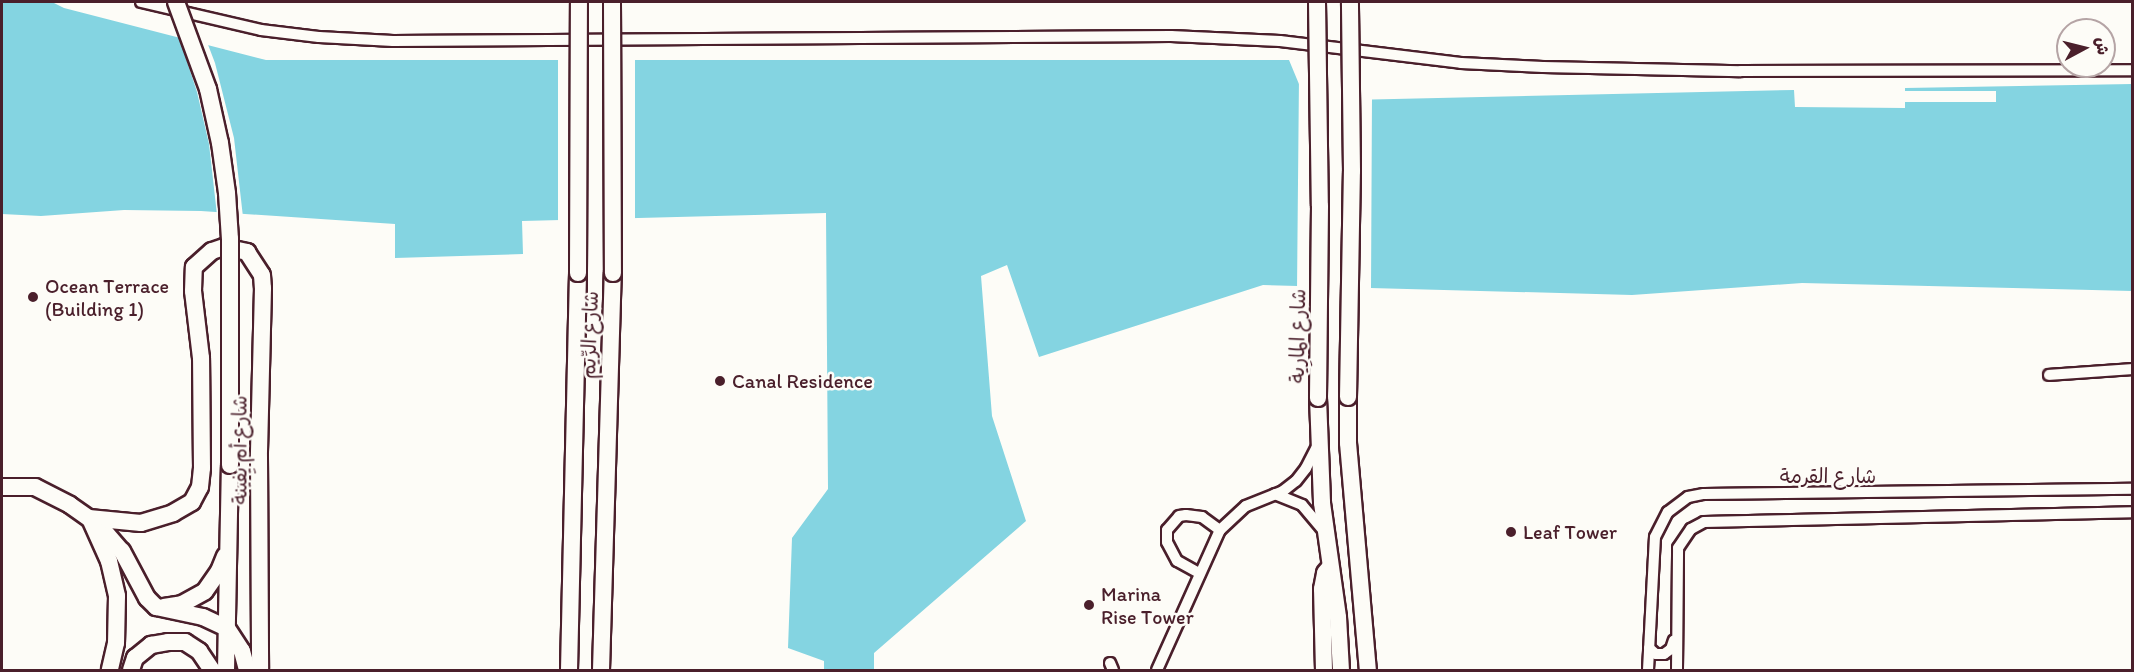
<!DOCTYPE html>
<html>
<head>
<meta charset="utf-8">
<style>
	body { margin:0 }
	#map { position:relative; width:2134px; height:672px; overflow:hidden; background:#fdfcf7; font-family:Itim,"Playpen Sans Arabic",sans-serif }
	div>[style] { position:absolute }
	.water>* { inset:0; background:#84d4e1 }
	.pier>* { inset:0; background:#fdfcf7; transform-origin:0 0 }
	.roads { filter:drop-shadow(2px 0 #4a1f2b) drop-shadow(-2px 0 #4a1f2b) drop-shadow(0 2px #4a1f2b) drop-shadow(0 -2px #4a1f2b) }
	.street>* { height:10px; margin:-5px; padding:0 5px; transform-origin:5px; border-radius:5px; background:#fdfcf7 }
	.secondary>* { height:16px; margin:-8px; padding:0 8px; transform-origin:8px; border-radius:8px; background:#fdfcf7 }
	.bridges { filter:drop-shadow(2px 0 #4a1f2b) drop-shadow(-2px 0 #4a1f2b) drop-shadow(0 2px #4a1f2b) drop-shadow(0 -2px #4a1f2b) }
	.secondary-bridge>* { height:16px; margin:-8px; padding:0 8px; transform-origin:8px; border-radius:8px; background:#fdfcf7 }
	.dots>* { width:16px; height:16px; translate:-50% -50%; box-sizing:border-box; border:3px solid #fdfcf7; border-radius:50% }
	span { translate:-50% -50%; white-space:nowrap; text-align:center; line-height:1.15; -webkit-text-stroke:5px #fdfcf7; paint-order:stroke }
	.poi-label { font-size:20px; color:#4a1f2b }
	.left { translate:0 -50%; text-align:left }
	.street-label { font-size:20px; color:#4a1f2b }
	.frame { position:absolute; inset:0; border:3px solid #4a1f2b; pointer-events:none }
	.north { position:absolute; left:2056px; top:18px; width:60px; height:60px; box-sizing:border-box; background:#fdfcf7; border:2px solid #b5a4a5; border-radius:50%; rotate:83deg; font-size:16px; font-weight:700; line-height:24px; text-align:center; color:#4a1f2b }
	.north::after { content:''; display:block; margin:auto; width:21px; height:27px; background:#4a1f2b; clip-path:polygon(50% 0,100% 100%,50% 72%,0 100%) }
</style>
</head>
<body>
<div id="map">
	<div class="water">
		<i style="clip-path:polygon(2px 2px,52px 2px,64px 8px,266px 60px,1289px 60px,1306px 101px,1794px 90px,1795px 107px,1905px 108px,1905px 88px,2132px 84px,2132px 291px,1802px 283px,1632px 295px,1263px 285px,1039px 357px,1007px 265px,981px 276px,992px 416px,1026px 521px,874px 653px,874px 670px,824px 670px,824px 661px,788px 648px,792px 538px,828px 489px,826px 213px,522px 221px,523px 254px,395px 258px,395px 224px,201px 211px,124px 210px,41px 216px,2px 214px)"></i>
	</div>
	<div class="pier">
		<i style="clip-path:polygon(178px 34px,207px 42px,215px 63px,234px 138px,243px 217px,217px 215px,209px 144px,197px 92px)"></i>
		<i style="left:558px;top:59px;width:77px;height:164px"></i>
		<i style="clip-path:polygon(1299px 76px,1308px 98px,1372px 96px,1371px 291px,1297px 289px)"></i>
		<i style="left:1996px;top:91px;width:11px;height:91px;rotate:90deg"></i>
	</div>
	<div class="roads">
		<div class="street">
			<i style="left:141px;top:2px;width:123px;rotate:13.1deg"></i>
			<i style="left:261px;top:30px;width:58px;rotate:6.9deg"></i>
			<i style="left:319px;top:37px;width:74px;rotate:3.1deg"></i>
			<i style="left:393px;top:41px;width:778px;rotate:-0.37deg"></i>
			<i style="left:1171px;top:36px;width:109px;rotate:2.6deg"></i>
			<i style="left:1280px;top:41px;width:182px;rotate:6.9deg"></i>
			<i style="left:1461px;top:63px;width:82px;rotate:2.8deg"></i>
			<i style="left:1543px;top:67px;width:198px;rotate:1.2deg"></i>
			<i style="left:1741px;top:71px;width:391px;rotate:-0.1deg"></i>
			<i style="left:2049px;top:375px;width:83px;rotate:-4.1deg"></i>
			<i style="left:1275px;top:494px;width:29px;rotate:22deg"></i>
			<i style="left:1302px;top:505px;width:35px;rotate:50deg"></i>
			<i style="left:1199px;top:573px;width:25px;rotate:-151deg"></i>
			<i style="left:1177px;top:561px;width:21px;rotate:-118deg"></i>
			<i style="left:1167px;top:542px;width:12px;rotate:-90deg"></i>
			<i style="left:1167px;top:530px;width:18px;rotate:-49deg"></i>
			<i style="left:1179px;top:516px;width:7px;rotate:-8deg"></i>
			<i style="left:1186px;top:515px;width:16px;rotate:7deg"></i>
			<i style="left:1202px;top:517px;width:22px;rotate:36deg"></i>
			<i style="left:1649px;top:648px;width:9px;rotate:41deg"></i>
			<i style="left:1656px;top:654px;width:8px"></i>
			<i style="left:1664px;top:654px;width:9px;rotate:-36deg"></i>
			<i style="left:1671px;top:649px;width:9px;rotate:-72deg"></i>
			<i style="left:1110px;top:663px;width:8px;rotate:67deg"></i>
			<i style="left:1157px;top:670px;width:154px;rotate:-65.8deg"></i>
			<i style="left:1220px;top:530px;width:35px;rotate:-43deg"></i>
			<i style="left:1246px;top:506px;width:40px;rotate:-22deg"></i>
			<i style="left:1283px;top:491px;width:16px;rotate:-38deg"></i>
			<i style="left:1296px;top:481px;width:16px;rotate:-52deg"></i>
			<i style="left:1306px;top:468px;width:27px;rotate:-63deg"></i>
			<i style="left:1648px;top:670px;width:133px;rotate:-87deg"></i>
			<i style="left:1655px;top:537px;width:28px;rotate:-63deg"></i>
			<i style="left:1668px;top:512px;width:25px;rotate:-37deg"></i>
			<i style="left:1688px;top:497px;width:16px;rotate:-11deg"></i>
			<i style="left:1704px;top:494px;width:428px;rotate:-0.7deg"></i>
			<i style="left:1677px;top:670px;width:122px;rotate:-89.5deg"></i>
			<i style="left:1678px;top:548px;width:23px;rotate:-56deg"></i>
			<i style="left:1691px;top:529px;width:15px;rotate:-28deg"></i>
			<i style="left:1704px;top:522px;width:428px;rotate:-1.3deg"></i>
		</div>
		<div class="secondary">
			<i style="left:1348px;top:397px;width:46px;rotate:90deg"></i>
			<i style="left:1348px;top:443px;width:228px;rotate:85deg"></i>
			<i style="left:1318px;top:398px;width:105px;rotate:87.8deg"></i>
			<i style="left:1322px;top:503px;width:115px;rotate:82deg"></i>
			<i style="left:1338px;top:617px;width:53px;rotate:86.8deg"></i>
			<i style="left:2px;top:487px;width:33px"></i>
			<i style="left:35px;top:487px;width:39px;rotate:27deg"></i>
			<i style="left:70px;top:505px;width:35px;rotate:35deg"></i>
			<i style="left:99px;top:525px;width:35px;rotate:49deg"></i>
			<i style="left:122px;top:551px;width:53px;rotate:62deg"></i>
			<i style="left:147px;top:598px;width:13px;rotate:45deg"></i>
			<i style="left:156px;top:607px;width:48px;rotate:12deg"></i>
			<i style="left:203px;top:617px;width:26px;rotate:25deg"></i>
			<i style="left:227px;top:628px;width:27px;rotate:57deg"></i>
			<i style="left:242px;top:651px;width:20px;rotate:75deg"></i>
			<i style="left:89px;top:518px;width:52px;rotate:5.5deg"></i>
			<i style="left:141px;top:523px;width:34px;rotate:-17deg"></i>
			<i style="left:173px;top:513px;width:22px;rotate:-30deg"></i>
			<i style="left:192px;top:502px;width:17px;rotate:-62deg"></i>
			<i style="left:200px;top:487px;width:19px;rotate:-84deg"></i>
			<i style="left:202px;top:468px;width:110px;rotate:-90.5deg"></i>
			<i style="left:201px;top:358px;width:67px;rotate:-96.8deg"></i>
			<i style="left:193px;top:291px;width:24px;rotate:-88deg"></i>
			<i style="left:194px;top:267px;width:24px;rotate:-42deg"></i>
			<i style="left:212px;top:251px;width:13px;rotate:-18deg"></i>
			<i style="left:224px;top:247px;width:24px;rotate:12deg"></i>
			<i style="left:247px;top:252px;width:27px;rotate:57deg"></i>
			<i style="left:262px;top:275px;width:13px;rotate:86deg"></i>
			<i style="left:263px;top:288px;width:169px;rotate:91.4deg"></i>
			<i style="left:259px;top:457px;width:213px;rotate:89.7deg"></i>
			<i style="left:91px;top:521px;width:44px;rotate:65.8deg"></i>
			<i style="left:109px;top:561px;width:36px;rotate:77deg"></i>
			<i style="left:117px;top:596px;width:47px;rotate:91.2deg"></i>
			<i style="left:116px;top:643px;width:28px;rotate:103deg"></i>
			<i style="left:164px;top:607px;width:18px;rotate:-9deg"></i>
			<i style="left:182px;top:604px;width:26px;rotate:-29deg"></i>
			<i style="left:205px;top:591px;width:24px;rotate:-55deg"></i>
			<i style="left:219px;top:571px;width:16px;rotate:-68deg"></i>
			<i style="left:131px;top:670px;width:13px;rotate:-72deg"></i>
			<i style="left:135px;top:658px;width:21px;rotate:-39deg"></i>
			<i style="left:151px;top:645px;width:17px;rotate:-10deg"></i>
			<i style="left:168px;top:642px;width:17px"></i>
			<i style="left:185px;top:642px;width:17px;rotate:33deg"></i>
			<i style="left:199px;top:651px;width:23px;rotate:56deg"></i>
			<i style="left:226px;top:670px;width:205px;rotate:-88.9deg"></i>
			<i style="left:569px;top:670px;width:397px;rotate:-88.7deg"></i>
			<i style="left:601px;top:670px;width:397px;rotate:-88.3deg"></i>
			<i style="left:1324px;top:670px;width:81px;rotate:-91.4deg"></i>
			<i style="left:1322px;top:589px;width:16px;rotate:-79deg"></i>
			<i style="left:1325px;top:573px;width:8px;rotate:-50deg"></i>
		</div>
	</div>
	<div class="bridges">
		<div class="secondary-bridge">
			<i style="left:176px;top:2px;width:93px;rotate:69.8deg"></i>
			<i style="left:208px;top:89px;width:55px;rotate:77.5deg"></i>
			<i style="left:220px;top:143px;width:50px;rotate:82deg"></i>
			<i style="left:227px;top:193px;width:46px;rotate:86.3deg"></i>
			<i style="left:230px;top:239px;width:226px;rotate:90deg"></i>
			<i style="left:612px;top:2px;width:271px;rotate:89.8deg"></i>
			<i style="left:1317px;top:2px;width:204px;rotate:89.2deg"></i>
			<i style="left:1320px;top:206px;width:192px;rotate:90.6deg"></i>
			<i style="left:578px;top:273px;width:271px;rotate:-89.8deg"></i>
			<i style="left:1348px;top:397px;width:226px;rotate:-89deg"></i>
			<i style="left:1352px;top:171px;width:169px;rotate:-90.7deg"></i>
		</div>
	</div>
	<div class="dots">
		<i style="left:33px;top:297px;background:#4a1f2b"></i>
		<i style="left:720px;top:381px;background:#4a1f2b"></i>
		<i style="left:1511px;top:532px;background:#4a1f2b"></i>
		<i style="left:1089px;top:605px;background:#4a1f2b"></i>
	</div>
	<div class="poi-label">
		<span class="left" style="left:45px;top:298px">Ocean Terrace<br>(Building 1)</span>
		<span class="left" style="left:732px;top:381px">Canal Residence</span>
		<span class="left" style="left:1523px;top:532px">Leaf Tower</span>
		<span class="left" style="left:1101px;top:606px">Marina<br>Rise Tower</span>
	</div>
	<div class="street-label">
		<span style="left:590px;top:335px;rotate:-88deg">شارع الرِّيم</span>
		<span style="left:1298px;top:336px;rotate:-89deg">شارع المارِية</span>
		<span style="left:240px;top:450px;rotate:-90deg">شارع أم يِفينة</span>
		<span style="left:1828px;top:476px">شارع القرمة</span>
	</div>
	<div class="frame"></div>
	<div class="north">ش</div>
</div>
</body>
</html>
